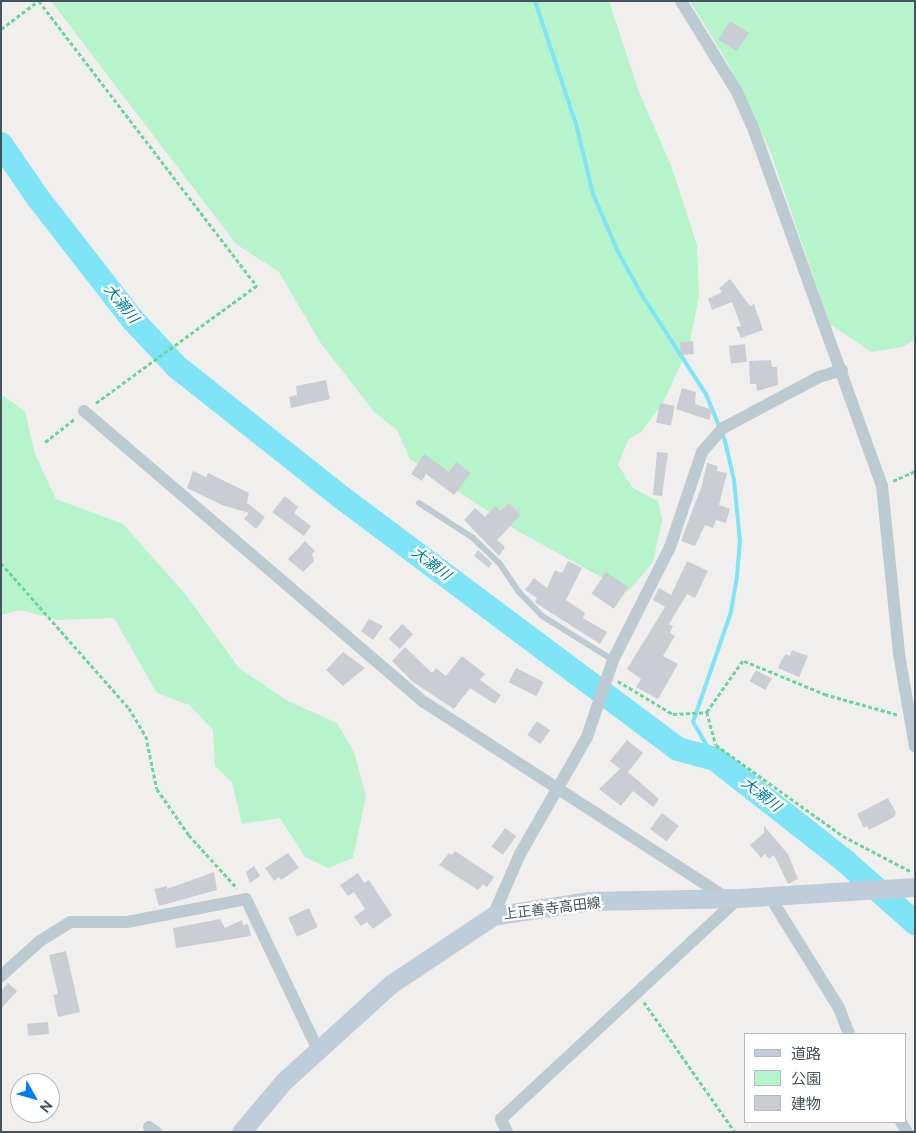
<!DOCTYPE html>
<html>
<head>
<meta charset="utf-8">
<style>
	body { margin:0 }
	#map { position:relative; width:916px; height:1133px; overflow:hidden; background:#f1eeee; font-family:Raleway,"Noto Sans JP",sans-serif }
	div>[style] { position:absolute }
	.green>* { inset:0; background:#b7f4cb }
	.stream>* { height:4px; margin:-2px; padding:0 2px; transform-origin:2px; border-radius:2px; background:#7fe4f6 }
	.river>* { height:24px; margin:-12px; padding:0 12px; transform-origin:12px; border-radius:12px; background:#7fe4f6 }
	.building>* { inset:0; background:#caced4; transform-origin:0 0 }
	.path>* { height:2.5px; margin-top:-1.25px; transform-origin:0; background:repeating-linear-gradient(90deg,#6bd69b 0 4px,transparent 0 6.5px) }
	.service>* { height:6px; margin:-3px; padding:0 3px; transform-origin:3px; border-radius:3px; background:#bdcad2 }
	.minor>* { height:12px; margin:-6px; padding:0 6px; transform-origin:6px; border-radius:6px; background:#bdcad2 }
	.secondary>* { height:19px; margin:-9.5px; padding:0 9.5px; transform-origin:9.5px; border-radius:9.5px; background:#bfcdda }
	span { translate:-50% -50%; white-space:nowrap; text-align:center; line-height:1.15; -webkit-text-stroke:4.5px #fff; paint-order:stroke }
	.street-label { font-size:14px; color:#44535e }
	.water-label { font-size:15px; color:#037f94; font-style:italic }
	.frame { position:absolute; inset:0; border:2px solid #44535e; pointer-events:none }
	.legend { position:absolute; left:744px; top:1033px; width:162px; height:90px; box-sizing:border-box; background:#fff; border:1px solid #b4babf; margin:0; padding:6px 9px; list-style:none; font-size:15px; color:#44535e }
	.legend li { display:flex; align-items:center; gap:10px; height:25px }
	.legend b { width:25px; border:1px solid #b4babf }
	.north { position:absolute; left:10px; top:1073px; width:50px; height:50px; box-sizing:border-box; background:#fff; border:1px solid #b4babf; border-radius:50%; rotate:128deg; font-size:14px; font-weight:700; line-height:20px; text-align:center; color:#44535e }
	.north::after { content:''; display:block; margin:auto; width:18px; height:22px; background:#047cf5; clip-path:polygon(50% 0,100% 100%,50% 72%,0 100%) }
</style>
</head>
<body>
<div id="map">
	<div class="green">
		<i style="clip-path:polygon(51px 1px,609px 1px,639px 92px,672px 168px,697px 245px,699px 296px,689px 346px,663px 403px,641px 432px,628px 440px,618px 465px,633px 488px,658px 501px,662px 520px,653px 562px,628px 592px,516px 530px,410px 459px,397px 430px,374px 412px,320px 342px,279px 272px,236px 244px)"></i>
		<i style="clip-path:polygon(690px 1px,915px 1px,915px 340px,902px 347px,871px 352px,830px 324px,769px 148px,727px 62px)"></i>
		<i style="clip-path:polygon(1px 394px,25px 411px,35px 454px,56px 499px,123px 524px,187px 596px,239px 668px,288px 701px,337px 723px,354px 752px,366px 796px,353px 858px,328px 868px,305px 857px,280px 818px,242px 824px,232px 783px,215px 766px,213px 730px,189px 705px,157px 693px,114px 618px,58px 620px,21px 610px,1px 615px)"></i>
	</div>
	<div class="stream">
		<i style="left:535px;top:1px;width:130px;rotate:71.6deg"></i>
		<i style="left:576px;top:124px;width:72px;rotate:76.3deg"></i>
		<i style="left:593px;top:194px;width:63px;rotate:66.7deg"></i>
		<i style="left:618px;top:252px;width:51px;rotate:60.9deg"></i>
		<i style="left:643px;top:297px;width:116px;rotate:57deg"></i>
		<i style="left:706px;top:394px;width:51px;rotate:68deg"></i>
		<i style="left:725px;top:441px;width:40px;rotate:77deg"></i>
		<i style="left:734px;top:480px;width:61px;rotate:84.4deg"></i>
		<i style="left:740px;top:541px;width:36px;rotate:95deg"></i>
		<i style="left:737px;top:577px;width:39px;rotate:100deg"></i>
		<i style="left:730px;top:615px;width:113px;rotate:109.1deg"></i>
		<i style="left:693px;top:722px;width:43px;rotate:59.3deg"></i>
	</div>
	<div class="river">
		<i style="left:1px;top:144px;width:65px;rotate:55.6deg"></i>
		<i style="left:38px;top:198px;width:155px;rotate:52.1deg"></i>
		<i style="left:133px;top:320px;width:64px;rotate:46.9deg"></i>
		<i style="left:177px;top:367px;width:209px;rotate:38.4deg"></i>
		<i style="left:341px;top:497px;width:421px;rotate:36.8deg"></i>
		<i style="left:678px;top:749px;width:38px;rotate:15deg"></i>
		<i style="left:715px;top:759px;width:165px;rotate:38.1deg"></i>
		<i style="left:845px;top:861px;width:94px;rotate:41.5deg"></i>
	</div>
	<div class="building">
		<i style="left:730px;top:21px;width:22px;height:22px;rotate:32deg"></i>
		<i style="clip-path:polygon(730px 279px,750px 306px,754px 304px,763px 330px,741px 338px,736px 327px,741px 326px,732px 302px,712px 310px,708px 299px,722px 292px,719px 288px)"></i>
		<i style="left:693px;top:341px;width:13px;height:13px;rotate:86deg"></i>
		<i style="left:745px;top:344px;width:18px;height:16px;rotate:84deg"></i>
		<i style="clip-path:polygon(771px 360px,772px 367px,777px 367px,778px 385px,757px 391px,756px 384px,750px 384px,749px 361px)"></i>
		<i style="clip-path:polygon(326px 380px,330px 399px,291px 408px,289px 397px,297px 395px,296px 386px)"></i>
		<i style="clip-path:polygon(682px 388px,696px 392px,695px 404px,713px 410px,709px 420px,676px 409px)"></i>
		<i style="left:660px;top:403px;width:15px;height:20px;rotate:11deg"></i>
		<i style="clip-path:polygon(657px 452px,668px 453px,662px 496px,653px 495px)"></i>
		<i style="clip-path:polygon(424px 454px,449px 472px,456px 462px,471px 473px,454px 495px,426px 474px,422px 481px,411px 474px)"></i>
		<i style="clip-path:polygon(707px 463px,718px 466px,717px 471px,727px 473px,719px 505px,730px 509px,726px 523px,716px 520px,713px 528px,705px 525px,695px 546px,681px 541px,702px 485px)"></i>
		<i style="clip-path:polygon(193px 471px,206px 477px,208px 473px,249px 493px,247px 503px,265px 517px,256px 529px,244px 519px,249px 513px,222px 505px,187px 488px)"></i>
		<i style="clip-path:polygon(285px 496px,298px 507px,294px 513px,311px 526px,304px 536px,272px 512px)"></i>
		<i style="clip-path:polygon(509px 503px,521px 515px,497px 540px,505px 547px,499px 556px,464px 520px,475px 508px,485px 517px,495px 506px,501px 511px)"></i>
		<i style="clip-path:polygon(305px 541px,315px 551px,312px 554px,314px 561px,303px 572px,288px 559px)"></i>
		<i style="clip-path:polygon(478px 550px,492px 563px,489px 568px,474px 556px)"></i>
		<i style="clip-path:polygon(568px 561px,582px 568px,566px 600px,585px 613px,583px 618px,607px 632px,600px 644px,539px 605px,535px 602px,537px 598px,525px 590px,534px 578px,547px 588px,555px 570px,562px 573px)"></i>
		<i style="clip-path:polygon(687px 561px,708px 571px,695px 598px,687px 594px,669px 624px,673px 626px,670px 633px,675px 636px,663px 656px,678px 664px,658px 699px,636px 687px,641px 679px,627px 669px,665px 607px,653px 600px,659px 588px,671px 595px)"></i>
		<i style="left:606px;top:572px;width:27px;height:26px;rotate:34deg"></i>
		<i style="clip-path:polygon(369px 619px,383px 626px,373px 640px,361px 631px)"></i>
		<i style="left:402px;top:624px;width:15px;height:20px;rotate:42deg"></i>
		<i style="clip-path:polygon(405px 647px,432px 673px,436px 668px,446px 676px,462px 656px,485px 674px,480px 680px,501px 695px,495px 704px,470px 688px,454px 709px,413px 682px,392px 661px)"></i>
		<i style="clip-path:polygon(792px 650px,808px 656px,799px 677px,778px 668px,782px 659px,786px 654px,790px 656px)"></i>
		<i style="clip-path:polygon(343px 652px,365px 668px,343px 686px,326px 670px)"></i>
		<i style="left:516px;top:668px;width:31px;height:16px;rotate:27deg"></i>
		<i style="left:756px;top:670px;width:18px;height:13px;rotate:29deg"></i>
		<i style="left:537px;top:721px;width:16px;height:17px;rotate:35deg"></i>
		<i style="clip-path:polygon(627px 740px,643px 753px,628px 772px,659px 799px,653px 807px,633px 791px,621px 806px,599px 789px,620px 769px,610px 761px)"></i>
		<i style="clip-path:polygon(888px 798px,896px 813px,894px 817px,869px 830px,867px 826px,864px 828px,857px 814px)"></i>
		<i style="left:662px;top:813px;width:21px;height:20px;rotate:37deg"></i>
		<i style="clip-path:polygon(764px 826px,788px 854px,798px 879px,788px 884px,774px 855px,769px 859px,765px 854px,761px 858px,750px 845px,764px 833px)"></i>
		<i style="left:505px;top:828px;width:14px;height:23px;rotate:36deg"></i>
		<i style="clip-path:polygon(455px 851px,494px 877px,487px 887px,483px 884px,478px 890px,439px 865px,449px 853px,452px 855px)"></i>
		<i style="clip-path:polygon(288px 853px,299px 868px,281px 880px,279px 877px,274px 881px,265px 868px)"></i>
		<i style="clip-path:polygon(254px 866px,260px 876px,250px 883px,246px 872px)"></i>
		<i style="clip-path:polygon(214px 872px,217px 890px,159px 906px,154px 889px,167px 886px,167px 889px)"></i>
		<i style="clip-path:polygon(358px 873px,364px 883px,369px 880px,392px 915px,373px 929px,367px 922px,361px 926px,354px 917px,365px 909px,354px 892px,348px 896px,340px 885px)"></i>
		<i style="left:309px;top:908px;width:21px;height:23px;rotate:65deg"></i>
		<i style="clip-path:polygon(220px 919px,225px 928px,242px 920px,243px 925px,248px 924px,251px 936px,176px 948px,173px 928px)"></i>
		<i style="clip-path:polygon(66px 951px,80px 1012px,58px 1017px,53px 995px,58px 994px,49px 955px)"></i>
		<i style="clip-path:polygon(8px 983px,17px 991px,1px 1009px,1px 991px)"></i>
		<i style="left:48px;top:1022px;width:12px;height:21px;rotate:85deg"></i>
	</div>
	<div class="path">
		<i style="left:39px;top:1px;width:359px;rotate:52.6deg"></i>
		<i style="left:257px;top:286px;width:200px;rotate:143.9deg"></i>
		<i style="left:1px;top:29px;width:46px;rotate:-37.1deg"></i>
		<i style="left:45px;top:442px;width:37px;rotate:-38deg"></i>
		<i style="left:893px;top:481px;width:24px;rotate:-24deg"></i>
		<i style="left:1px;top:563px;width:193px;rotate:48.6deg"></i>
		<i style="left:129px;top:708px;width:33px;rotate:59deg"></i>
		<i style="left:146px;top:736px;width:54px;rotate:78.3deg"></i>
		<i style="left:157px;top:789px;width:56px;rotate:55.2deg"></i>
		<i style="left:189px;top:835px;width:72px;rotate:47.8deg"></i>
		<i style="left:618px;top:681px;width:64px;rotate:31deg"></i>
		<i style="left:673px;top:714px;width:34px;rotate:-3deg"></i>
		<i style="left:897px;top:715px;width:74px;rotate:-164.3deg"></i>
		<i style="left:826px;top:695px;width:90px;rotate:-157.7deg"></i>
		<i style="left:743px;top:661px;width:62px;rotate:125.2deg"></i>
		<i style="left:707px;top:712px;width:34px;rotate:75deg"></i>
		<i style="left:716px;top:745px;width:156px;rotate:35.6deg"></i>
		<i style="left:843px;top:836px;width:76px;rotate:27.6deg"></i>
		<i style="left:644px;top:1002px;width:159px;rotate:55deg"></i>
	</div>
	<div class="service">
		<i style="left:419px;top:503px;width:64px;rotate:32.9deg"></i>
		<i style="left:473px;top:538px;width:37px;rotate:44deg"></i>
		<i style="left:500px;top:564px;width:34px;rotate:56deg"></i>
		<i style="left:519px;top:592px;width:33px;rotate:46deg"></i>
		<i style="left:542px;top:616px;width:84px;rotate:31.8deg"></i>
	</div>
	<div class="minor">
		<i style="left:681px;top:1px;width:107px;rotate:58.4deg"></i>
		<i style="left:737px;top:92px;width:36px;rotate:66deg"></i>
		<i style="left:752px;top:125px;width:384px;rotate:70.2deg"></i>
		<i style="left:882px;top:486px;width:169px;rotate:84.2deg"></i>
		<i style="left:899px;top:654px;width:94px;rotate:80.2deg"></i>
		<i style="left:84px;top:411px;width:448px;rotate:40.6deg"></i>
		<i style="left:424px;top:702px;width:363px;rotate:32.9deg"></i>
		<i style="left:770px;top:897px;width:131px;rotate:58.1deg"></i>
		<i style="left:839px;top:1008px;width:28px;rotate:69deg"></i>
		<i style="left:493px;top:916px;width:68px;rotate:-66.5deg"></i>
		<i style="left:520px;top:854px;width:135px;rotate:-60.2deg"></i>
		<i style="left:587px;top:737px;width:81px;rotate:-71.3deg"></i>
		<i style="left:613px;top:660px;width:127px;rotate:-63.2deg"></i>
		<i style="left:670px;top:547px;width:100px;rotate:-71.4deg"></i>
		<i style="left:702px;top:452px;width:32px;rotate:-49deg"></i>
		<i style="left:723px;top:428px;width:109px;rotate:-28deg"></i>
		<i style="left:819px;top:377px;width:24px;rotate:-17deg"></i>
		<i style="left:1px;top:976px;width:52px;rotate:-41.9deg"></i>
		<i style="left:40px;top:941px;width:36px;rotate:-32deg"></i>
		<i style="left:71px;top:922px;width:56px"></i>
		<i style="left:127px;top:922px;width:121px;rotate:-10.9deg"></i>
		<i style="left:246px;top:899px;width:167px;rotate:64.5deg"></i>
		<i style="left:901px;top:1122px;width:12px;rotate:59deg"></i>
		<i style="left:149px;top:1127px;width:9px;rotate:36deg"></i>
		<i style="left:507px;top:1132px;width:14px;rotate:-115deg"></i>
		<i style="left:501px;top:1119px;width:325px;rotate:-42.9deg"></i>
	</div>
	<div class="secondary">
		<i style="left:241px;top:1132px;width:67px;rotate:-49.9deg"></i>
		<i style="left:284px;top:1081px;width:144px;rotate:-42.2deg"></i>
		<i style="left:391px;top:984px;width:123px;rotate:-33.7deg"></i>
		<i style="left:493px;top:916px;width:97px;rotate:-8.9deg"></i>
		<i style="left:589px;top:901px;width:150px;rotate:-1.1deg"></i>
		<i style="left:739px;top:898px;width:176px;rotate:-3.6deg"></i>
	</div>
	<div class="street-label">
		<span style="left:552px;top:908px;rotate:-7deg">上正善寺高田線</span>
	</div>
	<div class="water-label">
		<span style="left:121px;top:304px;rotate:51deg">大瀬川</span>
		<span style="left:431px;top:564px;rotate:37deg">大瀬川</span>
		<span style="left:761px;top:795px;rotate:38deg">大瀬川</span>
	</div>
	<div class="frame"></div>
	<ul class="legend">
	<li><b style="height:6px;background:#bfcdda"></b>道路</li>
	<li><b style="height:14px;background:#b7f4cb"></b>公園</li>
	<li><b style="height:14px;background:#caced4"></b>建物</li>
	</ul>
	<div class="north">N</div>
</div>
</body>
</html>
